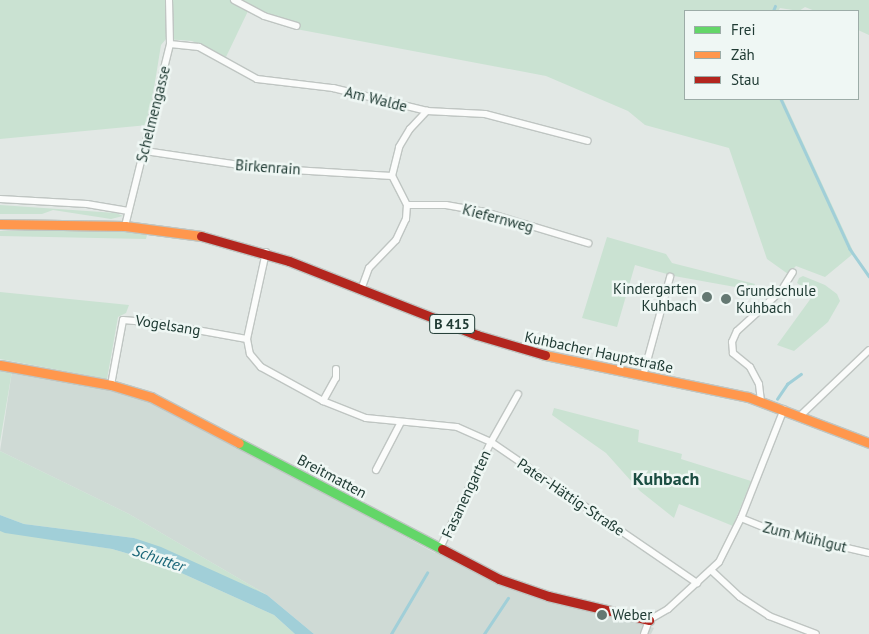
<!DOCTYPE html>
<html>
<head>
<meta charset="utf-8">
<style>
	body { margin:0 }
	#map { position:relative; width:869px; height:634px; overflow:hidden; background:#e2e8e5; font-family:"PT Sans",sans-serif }
	div>[style] { position:absolute }
	.built>* { inset:0; background:#cfdad5 }
	.green>* { inset:0; background:#cae2d2 }
	.water>* { inset:0; background:#a1cfd8 }
	.stream>* { height:2.5px; margin:-1.25px; padding:0 1.25px; transform-origin:1.25px; border-radius:1.25px; background:#a1cfd8 }
	.roads { filter:drop-shadow(1px 0 #bfc5c2) drop-shadow(-1px 0 #bfc5c2) drop-shadow(0 1px #bfc5c2) drop-shadow(0 -1px #bfc5c2) }
	.street>* { height:6px; margin:-3px; padding:0 3px; transform-origin:3px; border-radius:3px; background:#fbfcfb }
	.fast>* { height:9px; margin:-4.5px; padding:0 4.5px; transform-origin:4.5px; border-radius:4.5px; background:#63d668 }
	.slow>* { height:9px; margin:-4.5px; padding:0 4.5px; transform-origin:4.5px; border-radius:4.5px; background:#ff974d }
	.jam>* { height:9px; margin:-4.5px; padding:0 4.5px; transform-origin:4.5px; border-radius:4.5px; background:#b3261e }
	.dots>* { width:14px; height:14px; translate:-50% -50%; box-sizing:border-box; border:2px solid #eff7f4; border-radius:50% }
	span { translate:-50% -50%; white-space:nowrap; text-align:center; line-height:1.15; -webkit-text-stroke:5px #eff7f4; paint-order:stroke }
	.shield-label span { padding:1px 4px; background:#eff7f4; border:1px solid; border-radius:4px; -webkit-text-stroke-width:0 }
	.shield-label { font-size:14px; color:#203b34; font-weight:700 }
	.street-label { font-size:15px; color:#203b34 }
	.poi-label { font-size:15px; color:#203b34 }
	.right { translate:-100% -50%; text-align:right }
	.left { translate:0 -50%; text-align:left }
	.water-label { font-size:16px; color:#196678; font-style:italic }
	.quarter-label { font-size:18px; color:#1b4d42; font-weight:700 }
	.legend { position:absolute; left:684px; top:10px; width:175px; height:90px; box-sizing:border-box; background:#eff7f4; border:1px solid #9caca7; margin:0; padding:6px 9px; list-style:none; font-size:15px; color:#203b34 }
	.legend li { display:flex; align-items:center; gap:10px; height:25px }
	.legend b { width:25px; border:1px solid #9caca7 }
</style>
</head>
<body>
<div id="map">
	<div class="built">
		<i style="clip-path:polygon(12px 371px,106px 387px,153px 401px,435px 553px,437px 550px,498px 581px,654px 628px,651px 634px,314px 634px,267px 595px,129px 514px,0 451px)"></i>
	</div>
	<div class="green">
		<i style="clip-path:polygon(0 0,869px 0,869px 35px,858px 30px,858px 11px,815px 11px,805px 7px,799px 11px,780px 8px,778px 11px,685px 11px,685px 99px,783px 99px,854px 253px,825px 277px,796px 266px,788px 274px,767px 259px,729px 148px,645px 125px,628px 111px,546px 76px,296px 29px,248px 11px,226px 57px,192px 41px,166px 39px,161px 45px,148px 125px,0 139px)"></i>
		<i style="clip-path:polygon(0 205px,116px 213px,123px 216px,111px 219px,53px 210px,42px 214px,0 214px)"></i>
		<i style="clip-path:polygon(34px 227px,132px 232px,147px 235px,146px 239px,0 236px,0 231px,22px 231px)"></i>
		<i style="clip-path:polygon(607px 237px,666px 254px,672px 263px,755px 284px,752px 290px,674px 276px,635px 265px,617px 327px,582px 318px)"></i>
		<i style="clip-path:polygon(803px 276px,825px 285px,837px 294px,840px 301px,828px 322px,794px 351px,777px 345px,814px 294px,797px 283px,799px 278px)"></i>
		<i style="clip-path:polygon(0 292px,129px 305px,126px 313px,118px 317px,107px 379px,0 359px)"></i>
		<i style="clip-path:polygon(0 369px,12px 371px,0 442px)"></i>
		<i style="clip-path:polygon(554px 408px,639px 430px,638px 442px,682px 454px,681px 459px,751px 481px,733px 526px,679px 504px,674px 518px,640px 491px,606px 453px,552px 415px)"></i>
		<i style="clip-path:polygon(0 451px,129px 514px,267px 595px,134px 538px,24px 524px,0 515px)"></i>
		<i style="clip-path:polygon(0 531px,112px 549px,157px 562px,274px 615px,295px 634px,0 634px)"></i>
	</div>
	<div class="water">
		<i style="clip-path:polygon(0 515px,24px 524px,134px 538px,161px 547px,267px 595px,314px 634px,295px 634px,274px 615px,157px 562px,112px 549px,5px 533px,0 531px)"></i>
	</div>
	<div class="stream">
		<i style="left:773px;top:11px;width:5px;rotate:-68deg"></i>
		<i style="left:781px;top:99px;width:165px;rotate:65.3deg"></i>
		<i style="left:850px;top:249px;width:33px;rotate:55deg"></i>
		<i style="left:777px;top:399px;width:18px;rotate:-56deg"></i>
		<i style="left:787px;top:384px;width:17px;rotate:-36deg"></i>
		<i style="left:391px;top:634px;width:71px;rotate:-59.5deg"></i>
		<i style="left:484px;top:634px;width:43px;rotate:-56.3deg"></i>
	</div>
	<div class="roads">
		<div class="street">
			<i style="left:234px;top:0;width:34px;rotate:28deg"></i>
			<i style="left:264px;top:16px;width:34px;rotate:17deg"></i>
			<i style="left:170px;top:44px;width:29px;rotate:6deg"></i>
			<i style="left:199px;top:47px;width:66px;rotate:28.9deg"></i>
			<i style="left:257px;top:79px;width:77px;rotate:6.8deg"></i>
			<i style="left:333px;top:88px;width:97px;rotate:13.7deg"></i>
			<i style="left:427px;top:111px;width:58px;rotate:3deg"></i>
			<i style="left:485px;top:114px;width:106px;rotate:14.7deg"></i>
			<i style="left:145px;top:151px;width:116px;rotate:8.4deg"></i>
			<i style="left:260px;top:168px;width:132px;rotate:3.5deg"></i>
			<i style="left:0;top:199px;width:87px;rotate:3.3deg"></i>
			<i style="left:87px;top:204px;width:42px;rotate:9.7deg"></i>
			<i style="left:407px;top:205px;width:39px"></i>
			<i style="left:446px;top:205px;width:40px;rotate:10deg"></i>
			<i style="left:485px;top:212px;width:108px;rotate:16.8deg"></i>
			<i style="left:125px;top:226px;width:187px;rotate:-76.1deg"></i>
			<i style="left:170px;top:44px;width:44px;rotate:-91.3deg"></i>
			<i style="left:266px;top:252px;width:89px;rotate:102.3deg"></i>
			<i style="left:247px;top:339px;width:15px;rotate:79deg"></i>
			<i style="left:250px;top:354px;width:17px;rotate:50deg"></i>
			<i style="left:261px;top:367px;width:71px;rotate:28.7deg"></i>
			<i style="left:323px;top:401px;width:46px;rotate:21.6deg"></i>
			<i style="left:366px;top:418px;width:91px;rotate:5.6deg"></i>
			<i style="left:457px;top:427px;width:37px;rotate:24deg"></i>
			<i style="left:491px;top:442px;width:250px;rotate:34.4deg"></i>
			<i style="left:362px;top:287px;width:20px;rotate:-70deg"></i>
			<i style="left:369px;top:268px;width:39px;rotate:-46deg"></i>
			<i style="left:396px;top:240px;width:23px;rotate:-65deg"></i>
			<i style="left:406px;top:219px;width:14px;rotate:-86deg"></i>
			<i style="left:407px;top:205px;width:33px;rotate:-117deg"></i>
			<i style="left:392px;top:176px;width:30px;rotate:-76deg"></i>
			<i style="left:399px;top:147px;width:21px;rotate:-59deg"></i>
			<i style="left:410px;top:129px;width:25px;rotate:-47deg"></i>
			<i style="left:643px;top:376px;width:103px;rotate:-74.7deg"></i>
			<i style="left:111px;top:385px;width:66px;rotate:-79.5deg"></i>
			<i style="left:123px;top:320px;width:35px;rotate:5deg"></i>
			<i style="left:158px;top:323px;width:90px;rotate:10.2deg"></i>
			<i style="left:323px;top:401px;width:26px;rotate:-61deg"></i>
			<i style="left:336px;top:378px;width:9px;rotate:-90deg"></i>
			<i style="left:761px;top:401px;width:17px;rotate:-97deg"></i>
			<i style="left:759px;top:384px;width:19px;rotate:-118deg"></i>
			<i style="left:750px;top:367px;width:22px;rotate:-141deg"></i>
			<i style="left:733px;top:353px;width:11px;rotate:-95deg"></i>
			<i style="left:732px;top:342px;width:12px;rotate:-66deg"></i>
			<i style="left:737px;top:331px;width:59px;rotate:-42.3deg"></i>
			<i style="left:781px;top:291px;width:22px;rotate:-58deg"></i>
			<i style="left:801px;top:415px;width:94px;rotate:-43.7deg"></i>
			<i style="left:376px;top:470px;width:54px;rotate:-62.5deg"></i>
			<i style="left:741px;top:518px;width:31px;rotate:22deg"></i>
			<i style="left:770px;top:530px;width:102px;rotate:13.1deg"></i>
			<i style="left:440px;top:548px;width:118px;rotate:-64.3deg"></i>
			<i style="left:491px;top:442px;width:55px;rotate:-60.6deg"></i>
			<i style="left:712px;top:571px;width:38px;rotate:43deg"></i>
			<i style="left:740px;top:597px;width:35px;rotate:33deg"></i>
			<i style="left:769px;top:616px;width:50px;rotate:21deg"></i>
			<i style="left:644px;top:634px;width:15px;rotate:-70deg"></i>
			<i style="left:649px;top:620px;width:22px;rotate:-30deg"></i>
			<i style="left:668px;top:609px;width:69px;rotate:-42.7deg"></i>
			<i style="left:719px;top:562px;width:49px;rotate:-63.4deg"></i>
			<i style="left:741px;top:518px;width:117px;rotate:-68.5deg"></i>
		</div>
		<div class="fast">
			<i style="left:239px;top:443px;width:229px;rotate:27.6deg"></i>
		</div>
		<div class="slow">
			<i style="left:0;top:224px;width:125px;rotate:0.9deg"></i>
			<i style="left:125px;top:226px;width:77px;rotate:7.5deg"></i>
			<i style="left:545px;top:355px;width:207px;rotate:11.7deg"></i>
			<i style="left:748px;top:397px;width:129px;rotate:20.8deg"></i>
			<i style="left:0;top:365px;width:113px;rotate:10.2deg"></i>
			<i style="left:111px;top:385px;width:42px;rotate:16.7deg"></i>
			<i style="left:151px;top:397px;width:99px;rotate:27.6deg"></i>
		</div>
		<div class="jam">
			<i style="left:201px;top:236px;width:91px;rotate:15.9deg"></i>
			<i style="left:289px;top:261px;width:202px;rotate:21.5deg"></i>
			<i style="left:477px;top:335px;width:71px;rotate:16.4deg"></i>
			<i style="left:442px;top:549px;width:64px;rotate:27.8deg"></i>
			<i style="left:499px;top:579px;width:52px;rotate:19.1deg"></i>
			<i style="left:548px;top:596px;width:104px;rotate:13.4deg"></i>
		</div>
	</div>
	<div class="dots">
		<i style="left:707px;top:297px;background:#647872"></i>
		<i style="left:726px;top:299px;background:#647872"></i>
		<i style="left:602px;top:615px;background:#647872"></i>
	</div>
	<div class="shield-label">
		<span style="left:452px;top:324px">B 415</span>
	</div>
	<div class="street-label">
		<span style="left:376px;top:99px;rotate:14deg">Am Walde</span>
		<span style="left:153px;top:114px;rotate:-76deg">Schelmengasse</span>
		<span style="left:268px;top:167px;rotate:4deg">Birkenrain</span>
		<span style="left:498px;top:218px;rotate:15deg">Kiefernweg</span>
		<span style="left:168px;top:325px;rotate:9deg">Vogelsang</span>
		<span style="left:599px;top:352px;rotate:12deg">Kuhbacher Hauptstraße</span>
		<span style="left:332px;top:476px;rotate:28deg">Breitmatten</span>
		<span style="left:466px;top:494px;rotate:-65deg">Fasanengarten</span>
		<span style="left:571px;top:497px;rotate:34deg">Pater-Hättig-Straße</span>
		<span style="left:805px;top:537px;rotate:14deg">Zum Mühlgut</span>
	</div>
	<div class="poi-label">
		<span class="right" style="left:697px;top:297px">Kindergarten<br>Kuhbach</span>
		<span class="left" style="left:736px;top:299px">Grundschule<br>Kuhbach</span>
		<span class="left" style="left:612px;top:615px">Weber</span>
	</div>
	<div class="water-label">
		<span style="left:159px;top:558px;rotate:19deg">Schutter</span>
	</div>
	<div class="quarter-label">
		<span style="left:666px;top:479px">Kuhbach</span>
	</div>
	<ul class="legend">
	<li><b style="height:6px;background:#63d668"></b>Frei</li>
	<li><b style="height:6px;background:#ff974d"></b>Zäh</li>
	<li><b style="height:6px;background:#b3261e"></b>Stau</li>
	</ul>
</div>
</body>
</html>
